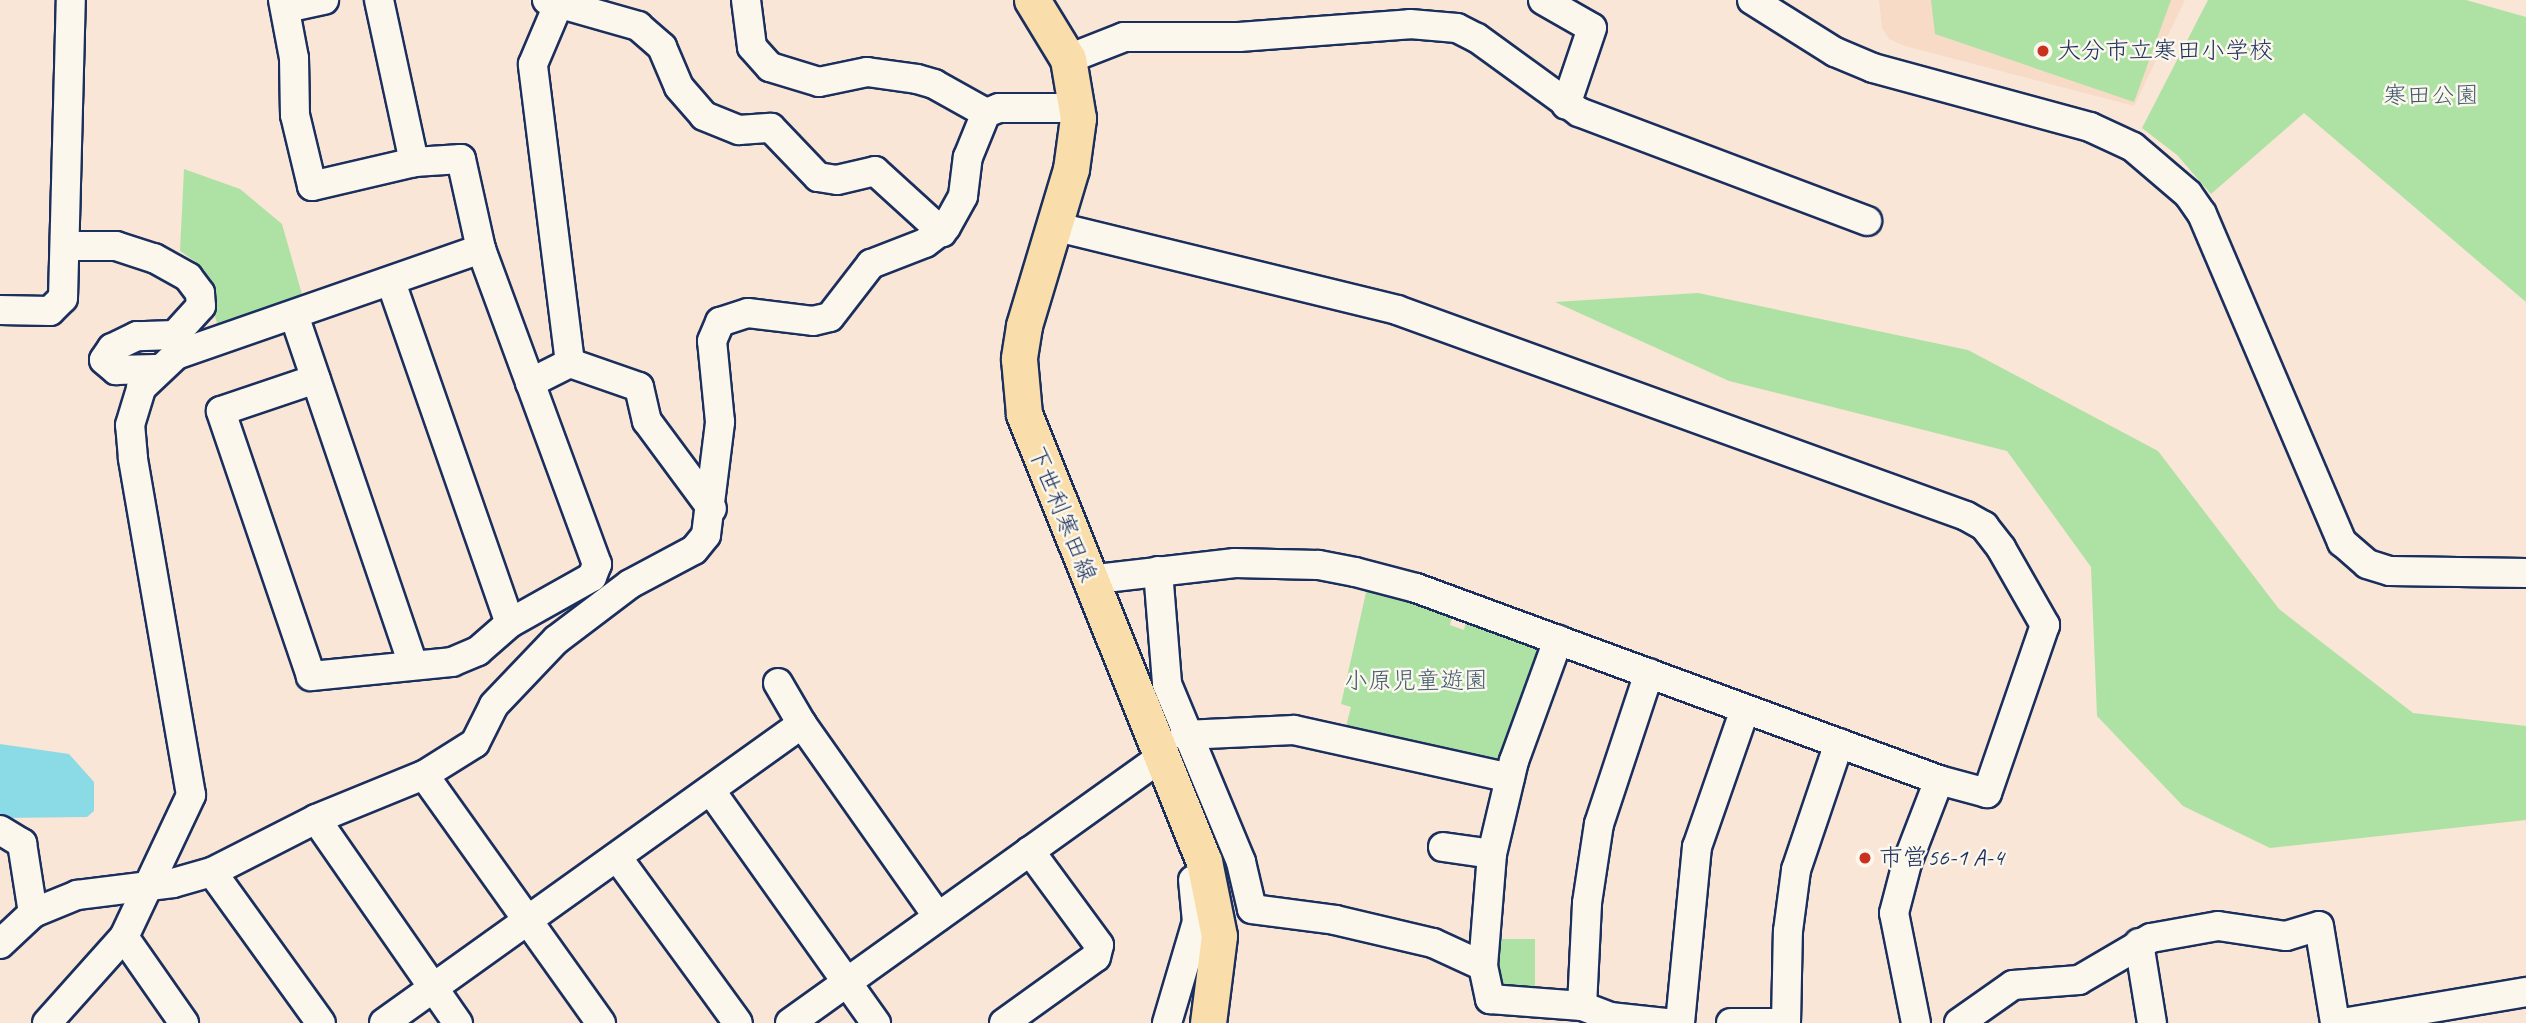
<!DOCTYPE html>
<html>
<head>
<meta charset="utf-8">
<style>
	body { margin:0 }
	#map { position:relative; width:2526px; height:1023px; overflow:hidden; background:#f9e6d6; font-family:Caveat,"Klee One",sans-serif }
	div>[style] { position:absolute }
	.built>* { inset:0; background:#f7dbc7 }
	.green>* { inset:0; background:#ade2a4 }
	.water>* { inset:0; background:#8adbe5 }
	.roads { filter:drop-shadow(2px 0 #1b2f5e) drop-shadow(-2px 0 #1b2f5e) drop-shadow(0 2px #1b2f5e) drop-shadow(0 -2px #1b2f5e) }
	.minor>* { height:28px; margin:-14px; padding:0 14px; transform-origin:14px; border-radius:14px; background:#fbf7ec }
	.major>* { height:35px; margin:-17.5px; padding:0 17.5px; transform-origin:17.5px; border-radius:17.5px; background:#f9deab }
	.dots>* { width:19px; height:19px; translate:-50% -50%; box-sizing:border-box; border:4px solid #fbf7ec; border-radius:50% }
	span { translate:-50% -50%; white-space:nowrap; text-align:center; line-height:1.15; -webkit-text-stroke:5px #fbf7ec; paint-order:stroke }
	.poi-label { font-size:24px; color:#1b2f5e }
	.left { translate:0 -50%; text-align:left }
	.park-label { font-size:24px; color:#405c70 }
	.street-label { font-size:24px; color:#1b2f5e }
</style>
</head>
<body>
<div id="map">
	<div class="built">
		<i style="clip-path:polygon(1879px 0,2185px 0,2134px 106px,1905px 46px,1889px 39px,1882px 28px)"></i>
	</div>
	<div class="green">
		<i style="clip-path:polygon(1931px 0,2171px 0,2134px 102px,1935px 34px)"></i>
		<i style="clip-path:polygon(2208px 0,2466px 0,2526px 17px,2526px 302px,2304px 113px,2211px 194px,2177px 155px,2142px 128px)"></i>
		<i style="clip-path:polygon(184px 169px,240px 189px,282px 224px,309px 319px,224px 346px,199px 264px,180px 251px)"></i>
		<i style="clip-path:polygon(1698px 293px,1968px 350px,2158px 451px,2279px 609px,2413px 713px,2526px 726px,2526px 820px,2270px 848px,2183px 806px,2097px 716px,2091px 567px,2007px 451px,1729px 381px,1555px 302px)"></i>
		<i style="clip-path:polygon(1367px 588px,1452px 617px,1450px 625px,1464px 630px,1466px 622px,1535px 647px,1539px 656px,1503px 759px,1492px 765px,1345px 730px,1351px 707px,1341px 704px)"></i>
		<i style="clip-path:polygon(1492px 939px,1535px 939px,1535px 996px,1500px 995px)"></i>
	</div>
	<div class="water">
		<i style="clip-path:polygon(0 744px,69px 754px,94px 782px,94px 811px,87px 817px,0 818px)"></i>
	</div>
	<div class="roads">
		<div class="minor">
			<i style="left:283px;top:0;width:59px;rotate:79.3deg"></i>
			<i style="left:294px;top:58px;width:57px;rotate:89deg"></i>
			<i style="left:295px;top:115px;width:73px;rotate:76.5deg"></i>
			<i style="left:312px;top:186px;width:105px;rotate:-13.2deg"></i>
			<i style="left:414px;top:162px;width:47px;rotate:-3.7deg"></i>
			<i style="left:461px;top:159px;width:92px;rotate:77.5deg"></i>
			<i style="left:481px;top:249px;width:336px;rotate:69.8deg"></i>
			<i style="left:597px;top:564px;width:14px;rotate:111deg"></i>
			<i style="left:592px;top:577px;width:94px;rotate:150.7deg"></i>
			<i style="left:510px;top:623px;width:43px;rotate:138.8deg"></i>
			<i style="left:478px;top:651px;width:28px;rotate:157deg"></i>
			<i style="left:452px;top:662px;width:142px;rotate:174.3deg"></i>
			<i style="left:311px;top:676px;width:280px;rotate:-108.8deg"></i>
			<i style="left:221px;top:411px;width:100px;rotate:-18.6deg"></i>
			<i style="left:379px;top:0;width:166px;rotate:77.8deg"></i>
			<i style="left:547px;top:0;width:95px;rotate:15.9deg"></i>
			<i style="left:638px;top:26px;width:32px;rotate:41deg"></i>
			<i style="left:662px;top:47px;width:43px;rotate:67deg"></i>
			<i style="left:679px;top:87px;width:38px;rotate:49deg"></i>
			<i style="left:704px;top:116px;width:38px;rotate:22deg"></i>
			<i style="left:739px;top:130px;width:32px;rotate:-4deg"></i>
			<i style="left:771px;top:128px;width:68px;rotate:46.2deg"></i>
			<i style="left:818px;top:177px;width:19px;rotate:9deg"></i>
			<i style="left:837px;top:180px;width:39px;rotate:-13deg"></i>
			<i style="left:875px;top:171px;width:91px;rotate:42.3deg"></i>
			<i style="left:746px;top:0;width:47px;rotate:82.7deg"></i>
			<i style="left:752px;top:47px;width:27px;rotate:48deg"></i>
			<i style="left:770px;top:67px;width:51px;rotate:17deg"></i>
			<i style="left:819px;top:82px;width:49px;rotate:-11.8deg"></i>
			<i style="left:867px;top:72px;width:50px;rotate:8deg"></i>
			<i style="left:917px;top:79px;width:18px;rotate:16deg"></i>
			<i style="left:934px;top:84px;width:60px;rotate:29.1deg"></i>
			<i style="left:1543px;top:0;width:56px;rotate:29.7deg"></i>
			<i style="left:1592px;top:28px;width:81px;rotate:108.7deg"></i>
			<i style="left:1752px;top:0;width:98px;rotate:32.1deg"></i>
			<i style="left:1835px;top:52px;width:41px;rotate:22.8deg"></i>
			<i style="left:1873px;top:68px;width:225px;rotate:15.2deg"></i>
			<i style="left:2090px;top:127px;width:47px;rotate:24.9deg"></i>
			<i style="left:2133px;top:147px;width:72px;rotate:40.5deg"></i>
			<i style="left:2188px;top:194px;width:24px;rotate:55deg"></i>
			<i style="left:2202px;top:214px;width:357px;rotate:66.9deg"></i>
			<i style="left:2342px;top:542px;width:33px;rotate:41deg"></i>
			<i style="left:2367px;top:564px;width:24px;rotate:17deg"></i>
			<i style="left:2390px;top:571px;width:136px;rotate:0.8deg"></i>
			<i style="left:286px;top:8px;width:39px;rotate:-12deg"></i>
			<i style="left:1068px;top:59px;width:60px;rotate:-21.4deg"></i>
			<i style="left:1124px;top:37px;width:115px"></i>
			<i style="left:1239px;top:37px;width:171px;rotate:-4.3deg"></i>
			<i style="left:1410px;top:24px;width:47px;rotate:4.9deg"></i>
			<i style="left:1457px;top:28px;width:22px;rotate:27deg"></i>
			<i style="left:1477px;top:38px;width:126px;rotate:36deg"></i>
			<i style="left:1579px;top:112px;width:308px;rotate:20.7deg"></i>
			<i style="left:1053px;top:226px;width:354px;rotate:13.7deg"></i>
			<i style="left:1397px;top:310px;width:605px;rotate:19.9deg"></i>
			<i style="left:1966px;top:516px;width:21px;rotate:29deg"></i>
			<i style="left:1984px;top:526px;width:28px;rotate:52deg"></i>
			<i style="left:2001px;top:548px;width:89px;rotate:60.3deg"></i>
			<i style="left:2045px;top:625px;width:178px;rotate:109deg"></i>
			<i style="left:1987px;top:793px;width:50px;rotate:-164.8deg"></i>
			<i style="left:1939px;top:780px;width:557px;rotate:-159.84deg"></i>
			<i style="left:1416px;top:588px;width:63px;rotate:-165.3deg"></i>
			<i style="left:1355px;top:572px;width:38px;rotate:-169deg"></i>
			<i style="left:1318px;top:565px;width:83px;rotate:-178.6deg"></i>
			<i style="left:1235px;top:563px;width:148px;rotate:173.4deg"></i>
			<i style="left:67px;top:246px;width:49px"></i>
			<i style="left:116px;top:246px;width:40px;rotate:18deg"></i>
			<i style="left:154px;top:258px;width:39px;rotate:29deg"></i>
			<i style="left:188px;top:277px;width:20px;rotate:53deg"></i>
			<i style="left:200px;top:293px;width:13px;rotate:86deg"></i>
			<i style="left:201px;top:306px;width:39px;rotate:132deg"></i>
			<i style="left:175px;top:335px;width:38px;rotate:178deg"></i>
			<i style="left:137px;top:336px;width:28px;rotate:154deg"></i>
			<i style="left:112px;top:348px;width:14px;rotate:124deg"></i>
			<i style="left:104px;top:360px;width:16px;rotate:40deg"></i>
			<i style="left:116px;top:370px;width:40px;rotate:-1.4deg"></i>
			<i style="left:391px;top:282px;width:361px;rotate:70.8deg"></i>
			<i style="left:0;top:310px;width:50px;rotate:1.1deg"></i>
			<i style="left:50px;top:311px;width:18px;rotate:-45deg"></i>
			<i style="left:63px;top:298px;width:298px;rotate:-88.5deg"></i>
			<i style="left:294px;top:315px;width:370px;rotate:71.2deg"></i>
			<i style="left:570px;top:363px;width:73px;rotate:19.2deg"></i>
			<i style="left:639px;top:387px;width:35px;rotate:77deg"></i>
			<i style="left:647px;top:421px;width:109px;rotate:53.5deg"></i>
			<i style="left:530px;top:383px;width:45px;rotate:-26.6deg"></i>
			<i style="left:570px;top:363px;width:301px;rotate:-97.1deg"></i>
			<i style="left:533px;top:64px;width:64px;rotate:-67deg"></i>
			<i style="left:1158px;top:571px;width:113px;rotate:85.4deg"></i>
			<i style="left:1167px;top:684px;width:193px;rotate:67.4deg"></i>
			<i style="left:1241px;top:862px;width:48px;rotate:76.8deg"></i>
			<i style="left:1252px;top:909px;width:84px;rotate:7.5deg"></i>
			<i style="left:1335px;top:920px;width:101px;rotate:13.2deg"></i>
			<i style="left:1433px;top:943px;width:55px;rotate:24.7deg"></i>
			<i style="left:1483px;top:966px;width:34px;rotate:78deg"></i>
			<i style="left:1490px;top:999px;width:92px;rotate:4.4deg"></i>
			<i style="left:1582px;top:1006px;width:30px;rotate:21deg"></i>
			<i style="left:1610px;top:1017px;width:56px;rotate:6.1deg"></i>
			<i style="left:778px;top:683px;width:48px;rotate:59.7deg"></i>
			<i style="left:802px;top:724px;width:236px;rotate:54.8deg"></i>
			<i style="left:1184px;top:735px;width:110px;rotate:-2.6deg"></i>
			<i style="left:1294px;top:730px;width:221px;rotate:12.5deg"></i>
			<i style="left:424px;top:775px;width:305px;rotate:54.5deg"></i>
			<i style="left:711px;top:791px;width:285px;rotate:54.6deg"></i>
			<i style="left:316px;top:819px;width:249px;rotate:55.2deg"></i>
			<i style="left:0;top:830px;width:26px;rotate:31deg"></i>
			<i style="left:22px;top:843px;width:71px;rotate:81.1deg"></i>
			<i style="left:1443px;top:847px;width:49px;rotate:8.1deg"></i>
			<i style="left:617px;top:857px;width:205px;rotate:53.9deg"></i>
			<i style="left:212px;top:872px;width:186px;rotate:54.2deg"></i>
			<i style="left:124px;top:937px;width:105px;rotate:55.1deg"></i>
			<i style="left:2139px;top:943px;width:81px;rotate:80.8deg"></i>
			<i style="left:0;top:944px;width:45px;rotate:-43.2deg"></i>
			<i style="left:33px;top:913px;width:48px;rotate:-22.2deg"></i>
			<i style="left:77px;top:895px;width:97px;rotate:-7.1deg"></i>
			<i style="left:173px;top:883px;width:41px;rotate:-15.8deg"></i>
			<i style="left:212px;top:872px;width:117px;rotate:-27deg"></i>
			<i style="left:316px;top:819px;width:117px;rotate:-22.2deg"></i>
			<i style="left:424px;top:775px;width:60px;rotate:-32.1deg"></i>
			<i style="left:475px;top:743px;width:42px;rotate:-63.4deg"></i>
			<i style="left:494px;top:705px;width:90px;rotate:-46.4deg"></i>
			<i style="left:556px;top:640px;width:93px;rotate:-37.1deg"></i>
			<i style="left:630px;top:584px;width:72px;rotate:-28deg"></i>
			<i style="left:694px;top:550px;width:19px;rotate:-51deg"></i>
			<i style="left:706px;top:535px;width:114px;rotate:-82.9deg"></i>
			<i style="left:720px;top:422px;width:81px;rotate:-95.6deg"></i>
			<i style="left:712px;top:341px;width:21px;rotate:-67deg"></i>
			<i style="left:720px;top:322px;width:29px;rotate:-18deg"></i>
			<i style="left:748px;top:313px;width:65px;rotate:7deg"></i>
			<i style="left:813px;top:321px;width:17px;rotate:-13deg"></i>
			<i style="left:830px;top:317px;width:67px;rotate:-52.3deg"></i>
			<i style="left:871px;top:264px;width:58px;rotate:-21.3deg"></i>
			<i style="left:925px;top:243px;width:26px;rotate:-37deg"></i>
			<i style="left:946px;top:227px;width:35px;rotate:-61deg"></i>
			<i style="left:963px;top:196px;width:39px;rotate:-83deg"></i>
			<i style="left:968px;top:157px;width:48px;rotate:-67.8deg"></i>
			<i style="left:986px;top:113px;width:14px;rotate:-21deg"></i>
			<i style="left:999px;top:108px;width:79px"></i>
			<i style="left:1483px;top:966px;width:112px;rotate:-85.4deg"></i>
			<i style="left:1492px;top:854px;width:96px;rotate:-76.7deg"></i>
			<i style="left:1514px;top:761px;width:129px;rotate:-70deg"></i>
			<i style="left:1582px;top:1006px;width:103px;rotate:-87.2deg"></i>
			<i style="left:1587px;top:903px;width:80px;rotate:-81.4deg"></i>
			<i style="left:1599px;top:824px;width:159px;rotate:-71.7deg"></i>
			<i style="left:47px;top:1023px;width:115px;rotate:-48.2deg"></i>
			<i style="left:124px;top:937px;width:157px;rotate:-64.7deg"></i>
			<i style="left:191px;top:795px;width:342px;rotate:-99.8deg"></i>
			<i style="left:133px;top:458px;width:33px;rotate:-95deg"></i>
			<i style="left:130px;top:425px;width:39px;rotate:-73deg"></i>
			<i style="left:141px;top:388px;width:48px;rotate:-43.3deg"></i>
			<i style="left:176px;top:355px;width:323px;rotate:-19.2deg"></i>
			<i style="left:384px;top:1023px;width:514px;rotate:-35.58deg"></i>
			<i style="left:790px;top:1023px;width:457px;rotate:-35.6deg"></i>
			<i style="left:1004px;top:1023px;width:113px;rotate:-35.7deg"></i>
			<i style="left:1096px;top:957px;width:12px;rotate:-76deg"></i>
			<i style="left:1099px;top:945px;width:117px;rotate:-126.3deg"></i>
			<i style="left:1167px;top:1023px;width:105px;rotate:-73.5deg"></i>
			<i style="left:1197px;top:922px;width:42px;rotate:-95.4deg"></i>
			<i style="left:1680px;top:1023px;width:177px;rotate:-84.5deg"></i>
			<i style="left:1697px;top:847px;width:146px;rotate:-70.8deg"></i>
			<i style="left:1731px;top:1023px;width:42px"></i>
			<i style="left:1786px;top:1023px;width:92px;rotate:-88.8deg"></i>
			<i style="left:1788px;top:931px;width:62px;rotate:-82.5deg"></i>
			<i style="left:1796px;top:870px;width:134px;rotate:-71.3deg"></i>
			<i style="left:1916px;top:1023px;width:112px;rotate:-101.3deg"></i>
			<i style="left:1894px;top:913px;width:52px;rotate:-75.4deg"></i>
			<i style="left:1907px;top:863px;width:89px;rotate:-68.9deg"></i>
			<i style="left:1959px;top:1023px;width:66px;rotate:-35.1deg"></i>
			<i style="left:2013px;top:985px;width:66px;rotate:-4.3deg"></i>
			<i style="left:2079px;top:980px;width:83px;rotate:-30.3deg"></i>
			<i style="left:2151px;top:938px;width:68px;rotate:-10.2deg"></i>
			<i style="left:2218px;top:926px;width:69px;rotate:8.4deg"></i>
			<i style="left:2286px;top:936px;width:34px;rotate:-17deg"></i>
			<i style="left:2319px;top:926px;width:98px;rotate:80.6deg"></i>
			<i style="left:2343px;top:1023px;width:186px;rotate:-9.6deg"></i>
		</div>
		<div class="major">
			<i style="left:1032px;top:0;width:69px;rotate:58.6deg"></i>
			<i style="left:1068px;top:59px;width:60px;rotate:80.4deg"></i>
			<i style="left:1078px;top:118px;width:51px;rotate:97.8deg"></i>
			<i style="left:1071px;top:169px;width:164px;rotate:106.7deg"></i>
			<i style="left:1024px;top:326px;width:33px;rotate:99deg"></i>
			<i style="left:1019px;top:359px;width:55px;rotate:84.8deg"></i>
			<i style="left:1024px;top:414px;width:482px;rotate:68.1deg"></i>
			<i style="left:1204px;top:861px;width:76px;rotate:78.7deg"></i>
			<i style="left:1219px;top:936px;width:88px;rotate:97.2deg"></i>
		</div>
	</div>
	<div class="dots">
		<i style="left:2043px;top:51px;background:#c8321e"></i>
		<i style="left:1865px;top:858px;background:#c8321e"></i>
	</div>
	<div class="poi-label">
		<span class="left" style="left:2057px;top:51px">大分市立寒田小学校</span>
		<span class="left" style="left:1879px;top:858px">市営56-1 A-4</span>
	</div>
	<div class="park-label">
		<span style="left:2431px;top:96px">寒田公園</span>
		<span style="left:1416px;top:681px">小原児童遊園</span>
	</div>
	<div class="street-label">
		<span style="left:1062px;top:514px;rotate:68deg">下世利寒田線</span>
	</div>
</div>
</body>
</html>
